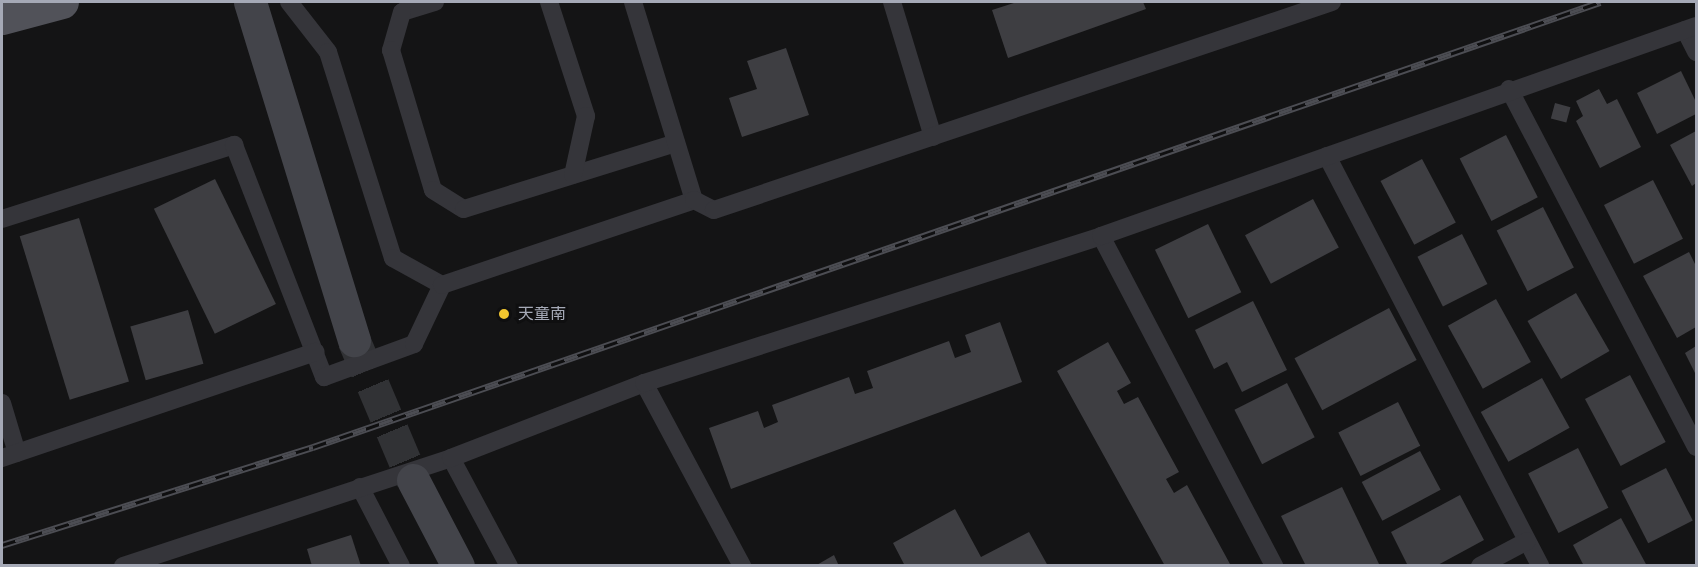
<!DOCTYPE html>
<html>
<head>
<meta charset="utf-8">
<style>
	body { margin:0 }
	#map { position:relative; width:1698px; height:567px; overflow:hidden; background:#141415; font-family:"Nunito Sans","Noto Sans JP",sans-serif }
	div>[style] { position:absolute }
	.building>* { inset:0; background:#3e3e42; transform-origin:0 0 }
	.secondary-tunnel>* { height:33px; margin-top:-16.5px; transform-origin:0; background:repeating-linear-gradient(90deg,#313235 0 33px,transparent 0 49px) }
	.lane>* { height:18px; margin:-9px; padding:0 9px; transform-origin:9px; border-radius:9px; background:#35353a }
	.secondary>* { height:33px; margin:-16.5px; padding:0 16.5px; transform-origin:16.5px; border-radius:16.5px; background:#43444a }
	.primary>* { height:33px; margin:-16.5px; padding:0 16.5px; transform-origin:16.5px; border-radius:16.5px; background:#515259 }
	.rail>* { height:7px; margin-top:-3.5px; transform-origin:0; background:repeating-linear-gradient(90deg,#0f0f10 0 14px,#4c4d53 0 28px); box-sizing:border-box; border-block:2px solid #4c4d53 }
	.dots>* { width:16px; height:16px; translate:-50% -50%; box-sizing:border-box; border:3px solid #0f0f10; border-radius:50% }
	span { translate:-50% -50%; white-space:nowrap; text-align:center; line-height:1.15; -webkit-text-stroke:6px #0f0f10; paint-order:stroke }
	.poi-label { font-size:16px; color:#a5a9b6 }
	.left { translate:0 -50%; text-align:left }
	.frame { position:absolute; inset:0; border:3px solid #a5a9b6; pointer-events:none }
</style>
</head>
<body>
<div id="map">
	<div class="building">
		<i style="clip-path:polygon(1017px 2px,1143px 2px,1146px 9px,1008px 58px,992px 10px)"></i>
		<i style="clip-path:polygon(786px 48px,809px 115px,742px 137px,729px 98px,757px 89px,747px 61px)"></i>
		<i style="clip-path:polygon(1681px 71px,1696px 102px,1696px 114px,1657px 134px,1637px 93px)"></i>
		<i style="clip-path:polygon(1599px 89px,1607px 104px,1617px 99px,1641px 147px,1600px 168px,1576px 121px,1583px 116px,1576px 101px)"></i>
		<i style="left:1555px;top:103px;width:16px;height:16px;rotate:15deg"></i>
		<i style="clip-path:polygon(1696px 131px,1696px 183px,1692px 186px,1670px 145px)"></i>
		<i style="left:1506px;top:135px;width:70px;height:52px;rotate:63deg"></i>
		<i style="left:1422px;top:159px;width:72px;height:47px;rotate:62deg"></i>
		<i style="left:215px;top:179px;width:139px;height:68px;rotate:64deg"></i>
		<i style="left:1653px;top:180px;width:66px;height:55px;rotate:63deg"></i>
		<i style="left:1313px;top:199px;width:55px;height:77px;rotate:62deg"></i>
		<i style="left:1543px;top:207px;width:68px;height:52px;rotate:63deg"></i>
		<i style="left:79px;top:218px;width:171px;height:62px;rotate:73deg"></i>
		<i style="left:1208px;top:224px;width:76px;height:59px;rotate:64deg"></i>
		<i style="left:1462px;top:234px;width:56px;height:50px;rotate:63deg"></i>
		<i style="clip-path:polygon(1689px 252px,1696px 266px,1696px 327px,1677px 338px,1643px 276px)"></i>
		<i style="left:1576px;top:293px;width:67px;height:56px;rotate:60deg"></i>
		<i style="left:1496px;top:299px;width:72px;height:55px;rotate:61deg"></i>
		<i style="clip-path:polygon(1253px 301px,1287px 370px,1242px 392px,1227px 362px,1214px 369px,1195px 330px)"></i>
		<i style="left:1389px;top:308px;width:59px;height:107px;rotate:62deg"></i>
		<i style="left:188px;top:310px;width:56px;height:60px;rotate:74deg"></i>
		<i style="clip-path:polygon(1000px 322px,1022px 382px,731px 489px,709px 428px,758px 411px,764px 428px,778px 422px,772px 405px,849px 377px,855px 394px,873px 388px,867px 371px,949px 341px,955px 358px,971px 352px,965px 335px)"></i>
		<i style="clip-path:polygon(1108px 342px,1131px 383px,1117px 391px,1124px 404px,1138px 397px,1179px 472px,1166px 479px,1174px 493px,1187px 485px,1230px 564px,1226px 566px,1165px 566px,1057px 371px)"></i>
		<i style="clip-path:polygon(1696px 346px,1696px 375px,1685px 353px)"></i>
		<i style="left:1630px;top:375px;width:76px;height:51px;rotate:62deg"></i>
		<i style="left:1542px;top:378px;width:57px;height:70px;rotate:61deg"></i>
		<i style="left:1287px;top:383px;width:61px;height:59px;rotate:63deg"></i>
		<i style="left:1398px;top:402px;width:49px;height:67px;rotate:63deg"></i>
		<i style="left:1578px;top:448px;width:67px;height:56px;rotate:63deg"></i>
		<i style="left:1420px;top:451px;width:44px;height:66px;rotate:62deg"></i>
		<i style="left:1666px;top:468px;width:59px;height:50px;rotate:63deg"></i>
		<i style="clip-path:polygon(1342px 487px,1380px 566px,1306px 566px,1281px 516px)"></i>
		<i style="clip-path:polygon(1460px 495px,1484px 540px,1436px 566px,1408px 566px,1391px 532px)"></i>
		<i style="clip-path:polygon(955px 509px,981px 557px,1029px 532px,1048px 566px,905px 566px,893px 543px)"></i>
		<i style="clip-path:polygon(1621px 518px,1647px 566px,1584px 566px,1573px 545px)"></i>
		<i style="clip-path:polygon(351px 535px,361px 566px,312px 566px,307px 549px)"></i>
		<i style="clip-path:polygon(834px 555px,839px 566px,815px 566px)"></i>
	</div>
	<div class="secondary-tunnel">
		<i style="left:354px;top:340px;width:152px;rotate:67.1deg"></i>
	</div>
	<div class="lane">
		<i style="left:289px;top:2px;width:63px;rotate:52deg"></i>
		<i style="left:328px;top:52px;width:216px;rotate:72.5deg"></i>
		<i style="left:393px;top:258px;width:56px;rotate:28.9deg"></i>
		<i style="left:435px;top:2px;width:34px;rotate:163deg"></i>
		<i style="left:402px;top:12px;width:40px;rotate:106deg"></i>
		<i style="left:391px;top:50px;width:146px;rotate:73.3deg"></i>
		<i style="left:433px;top:190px;width:36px;rotate:32deg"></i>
		<i style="left:464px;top:209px;width:222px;rotate:-17.3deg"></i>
		<i style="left:549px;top:2px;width:120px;rotate:72deg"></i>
		<i style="left:586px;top:116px;width:60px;rotate:102.4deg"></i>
		<i style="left:633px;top:2px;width:207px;rotate:72.9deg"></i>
		<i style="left:892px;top:2px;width:141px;rotate:73.1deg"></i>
		<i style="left:1685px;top:30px;width:25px;rotate:63deg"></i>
		<i style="left:1509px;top:89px;width:404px;rotate:62.4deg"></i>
		<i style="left:1327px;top:156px;width:462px;rotate:62.5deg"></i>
		<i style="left:2px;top:219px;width:244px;rotate:-17.7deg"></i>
		<i style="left:234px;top:145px;width:249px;rotate:68.8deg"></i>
		<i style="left:324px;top:377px;width:96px;rotate:-20.1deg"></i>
		<i style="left:414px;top:344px;width:65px;rotate:-64.6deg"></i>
		<i style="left:442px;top:285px;width:266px;rotate:-18.6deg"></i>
		<i style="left:694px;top:200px;width:22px;rotate:27deg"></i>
		<i style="left:714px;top:210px;width:652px;rotate:-18.6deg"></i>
		<i style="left:1101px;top:236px;width:373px;rotate:62.3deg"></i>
		<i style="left:644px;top:383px;width:208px;rotate:61.8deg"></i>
		<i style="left:2px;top:403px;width:52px;rotate:73.3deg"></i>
		<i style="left:2px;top:458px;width:331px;rotate:-18.7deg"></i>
		<i style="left:451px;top:458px;width:123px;rotate:61.8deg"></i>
		<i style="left:360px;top:487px;width:89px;rotate:62.6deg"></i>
		<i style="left:123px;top:566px;width:345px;rotate:-18.2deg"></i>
		<i style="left:451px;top:458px;width:207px;rotate:-21.2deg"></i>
		<i style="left:644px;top:383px;width:480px;rotate:-17.8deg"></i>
		<i style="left:1101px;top:236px;width:631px;rotate:-19.44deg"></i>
		<i style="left:1480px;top:566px;width:53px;rotate:-28deg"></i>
	</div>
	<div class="secondary">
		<i style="left:250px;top:2px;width:354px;rotate:72.9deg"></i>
		<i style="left:413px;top:480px;width:97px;rotate:62.4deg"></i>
	</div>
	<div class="primary">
		<i style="left:2px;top:18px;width:62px;rotate:-14.9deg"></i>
	</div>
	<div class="rail">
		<i style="left:2px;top:545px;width:326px;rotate:-17.5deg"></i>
		<i style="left:313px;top:447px;width:1362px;rotate:-19.07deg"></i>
	</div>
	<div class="dots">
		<i style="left:504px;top:314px;background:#f2c62f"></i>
	</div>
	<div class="poi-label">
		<span class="left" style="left:518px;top:314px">天童南</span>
	</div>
	<div class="frame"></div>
</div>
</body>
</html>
